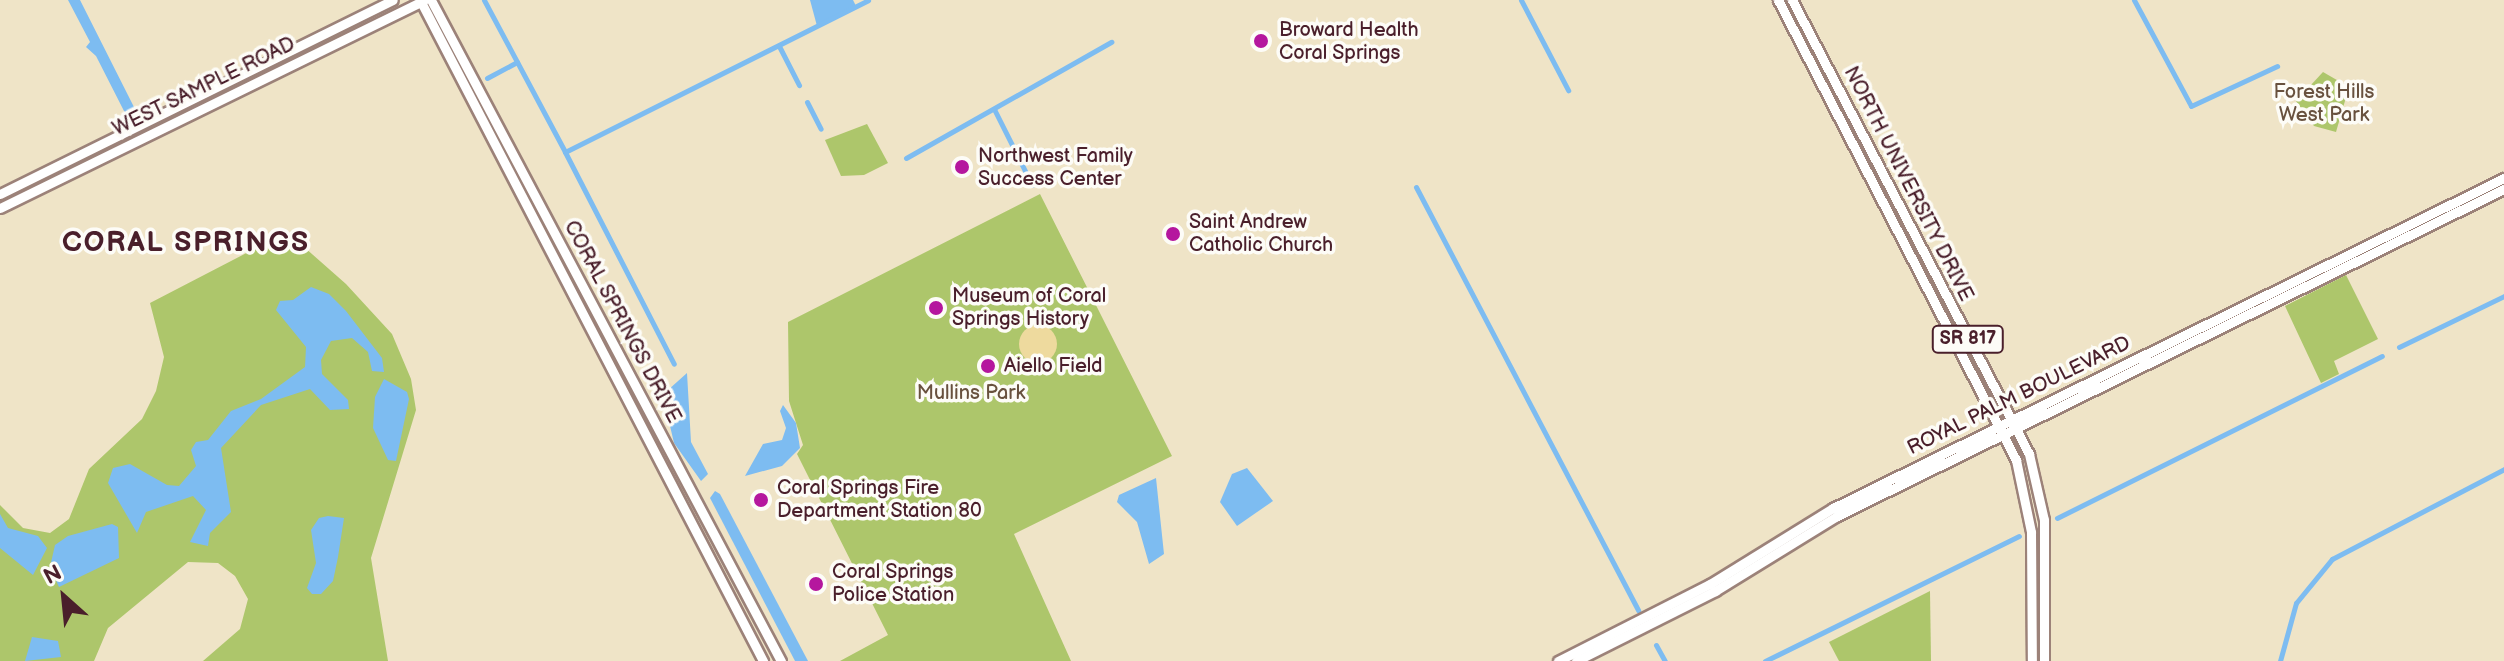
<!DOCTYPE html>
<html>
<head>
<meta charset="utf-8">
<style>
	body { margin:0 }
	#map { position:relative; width:2504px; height:661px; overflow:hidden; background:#efe4c7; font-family:"Balsamiq Sans",sans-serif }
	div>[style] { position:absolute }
	.green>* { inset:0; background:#adc66b }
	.sand>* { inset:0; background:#eeda9e }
	.round { border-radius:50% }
	.water>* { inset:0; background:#7dbcf1 }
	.canal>* { height:5px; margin:-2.5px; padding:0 2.5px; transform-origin:2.5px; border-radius:2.5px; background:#7dbcf1 }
	.roads { filter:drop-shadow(2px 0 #9c8279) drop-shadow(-2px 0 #9c8279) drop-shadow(0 2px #9c8279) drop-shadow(0 -2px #9c8279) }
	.major>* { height:9px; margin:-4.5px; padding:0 4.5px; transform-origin:4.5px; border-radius:4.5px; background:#fff }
	.dots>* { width:22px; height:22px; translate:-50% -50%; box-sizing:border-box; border:4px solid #fdfcf7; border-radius:50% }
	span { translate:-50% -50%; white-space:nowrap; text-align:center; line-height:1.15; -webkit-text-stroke:7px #fdfcf7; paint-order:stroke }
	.shield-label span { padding:2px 6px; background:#fdfcf7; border:2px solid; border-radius:6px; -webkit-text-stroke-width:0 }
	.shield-label { font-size:18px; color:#4a1f2b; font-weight:700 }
	.poi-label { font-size:20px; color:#4a1f2b }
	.left { translate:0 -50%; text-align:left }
	.street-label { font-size:20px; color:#4a1f2b }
	.park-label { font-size:20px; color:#68513e }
	.district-label { font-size:28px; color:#4a1f2b; font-weight:700; letter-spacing:2px }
	.north { position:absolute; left:24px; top:557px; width:80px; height:80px; -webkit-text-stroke:6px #fdfcf7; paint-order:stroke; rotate:333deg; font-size:22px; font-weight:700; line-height:32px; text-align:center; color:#4a1f2b }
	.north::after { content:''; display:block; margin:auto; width:28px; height:36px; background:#4a1f2b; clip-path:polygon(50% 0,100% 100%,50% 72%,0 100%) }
</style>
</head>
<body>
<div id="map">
	<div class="green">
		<i style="clip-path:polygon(2323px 72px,2349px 87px,2336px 132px,2314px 126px,2296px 101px)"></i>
		<i style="clip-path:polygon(867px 124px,888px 163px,864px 175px,841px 176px,825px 140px)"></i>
		<i style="clip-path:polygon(1040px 194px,1172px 456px,1014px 534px,1071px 661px,840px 661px,888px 635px,797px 454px,803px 445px,789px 401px,788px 322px)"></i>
		<i style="clip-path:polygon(287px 232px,346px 284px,392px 334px,411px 379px,416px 410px,371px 558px,388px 661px,203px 661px,240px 629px,248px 599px,235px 576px,218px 563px,188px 562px,108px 628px,94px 661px,0 661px,0 505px,23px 528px,50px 533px,69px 519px,89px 469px,142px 419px,156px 391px,164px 357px,150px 303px)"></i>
		<i style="clip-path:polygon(2346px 275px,2378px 339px,2334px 361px,2339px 374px,2321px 383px,2285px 306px)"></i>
		<i style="clip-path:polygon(1930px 591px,1931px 661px,1839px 661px,1829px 642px)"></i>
	</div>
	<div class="sand">
		<i class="round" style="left:1019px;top:325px;width:38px;height:38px"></i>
	</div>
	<div class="water">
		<i style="clip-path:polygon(68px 0,80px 0,138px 115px,131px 118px,124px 111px,96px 56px,86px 47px,90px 42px)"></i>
		<i style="clip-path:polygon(810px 0,853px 0,856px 6px,817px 26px)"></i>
		<i style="clip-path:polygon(311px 287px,329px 294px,346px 311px,382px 358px,384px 372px,372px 371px,368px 352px,352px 338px,331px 341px,321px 360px,322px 374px,348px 400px,349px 409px,330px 410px,310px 389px,261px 405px,221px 448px,231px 512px,210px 533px,208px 546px,190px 542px,206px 510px,193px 496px,146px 512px,137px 533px,108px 483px,113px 468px,130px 464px,167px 485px,179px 486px,196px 466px,191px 450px,196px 442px,208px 440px,231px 411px,261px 399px,305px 367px,306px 347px,276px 310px,280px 301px,293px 300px)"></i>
		<i style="clip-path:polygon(687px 373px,691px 442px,708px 474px,701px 481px,674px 443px,667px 413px,668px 390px)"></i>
		<i style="clip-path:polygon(384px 379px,407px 392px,409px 399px,396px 461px,388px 460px,373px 428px,375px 397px)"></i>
		<i style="clip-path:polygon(783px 405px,796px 423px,800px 448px,782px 466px,745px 476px,763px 444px,782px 440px,786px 428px,780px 411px)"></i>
		<i style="clip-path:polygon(1247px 468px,1273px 501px,1237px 526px,1220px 502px,1232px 474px)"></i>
		<i style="clip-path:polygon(1156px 478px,1164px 554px,1149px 564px,1137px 522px,1117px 502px,1119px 495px)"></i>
		<i style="clip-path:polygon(715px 491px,720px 494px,808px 661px,795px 661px,710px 498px)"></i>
		<i style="clip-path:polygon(0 514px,8px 528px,38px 536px,47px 548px,33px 575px,0 548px)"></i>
		<i style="clip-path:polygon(328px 516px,344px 518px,338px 557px,333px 581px,321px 594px,312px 594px,307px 588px,316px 563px,311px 530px,319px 518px)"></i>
		<i style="clip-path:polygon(112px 524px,118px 527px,119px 558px,59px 587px,50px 567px,55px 545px,68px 536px)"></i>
		<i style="clip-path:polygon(32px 637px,58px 641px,61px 657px,25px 661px)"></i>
	</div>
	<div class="canal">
		<i style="left:484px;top:0;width:172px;rotate:61.9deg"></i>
		<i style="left:565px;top:152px;width:339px;rotate:-26.6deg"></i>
		<i style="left:1521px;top:0;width:102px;rotate:62.4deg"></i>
		<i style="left:2134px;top:0;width:120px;rotate:61.7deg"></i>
		<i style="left:2191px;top:106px;width:95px;rotate:-24.9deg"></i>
		<i style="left:779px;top:46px;width:44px;rotate:62.9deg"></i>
		<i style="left:487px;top:78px;width:34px;rotate:-28deg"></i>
		<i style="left:807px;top:102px;width:30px;rotate:63deg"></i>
		<i style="left:994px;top:109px;width:85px;rotate:63.4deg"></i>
		<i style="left:565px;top:152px;width:238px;rotate:62.8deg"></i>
		<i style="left:906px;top:158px;width:236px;rotate:-29.5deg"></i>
		<i style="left:1416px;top:187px;width:478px;rotate:62.3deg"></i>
		<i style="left:2399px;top:347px;width:117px;rotate:-25.9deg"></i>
		<i style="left:2057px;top:518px;width:363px;rotate:-26.5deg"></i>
		<i style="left:1656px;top:645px;width:18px;rotate:61deg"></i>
		<i style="left:1765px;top:661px;width:283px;rotate:-26.2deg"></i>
		<i style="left:2280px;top:661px;width:60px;rotate:-74.6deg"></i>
		<i style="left:2296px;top:603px;width:57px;rotate:-50.7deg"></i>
		<i style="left:2332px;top:559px;width:194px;rotate:-27.6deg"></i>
	</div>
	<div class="roads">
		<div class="major">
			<i style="left:420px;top:0;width:745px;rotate:62.57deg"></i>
			<i style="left:431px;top:0;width:748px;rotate:62.1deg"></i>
			<i style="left:1778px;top:0;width:518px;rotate:62.64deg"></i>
			<i style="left:2016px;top:460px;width:74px;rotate:78.2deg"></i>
			<i style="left:2031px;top:532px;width:129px;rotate:89.6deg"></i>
			<i style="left:1792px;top:0;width:512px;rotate:62.43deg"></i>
			<i style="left:2029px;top:454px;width:68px;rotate:77.2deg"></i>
			<i style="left:2044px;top:520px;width:141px;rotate:90deg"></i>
			<i style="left:0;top:194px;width:438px;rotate:-26.3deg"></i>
			<i style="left:0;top:208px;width:472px;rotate:-26.1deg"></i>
			<i style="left:1558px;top:661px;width:170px;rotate:-26.9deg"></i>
			<i style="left:1710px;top:584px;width:145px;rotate:-31.7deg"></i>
			<i style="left:1833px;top:508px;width:748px;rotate:-26.19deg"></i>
			<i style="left:1576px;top:661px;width:156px;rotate:-26.7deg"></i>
			<i style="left:1715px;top:591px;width:143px;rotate:-31.6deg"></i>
			<i style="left:1837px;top:516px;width:743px;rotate:-26.12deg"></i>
		</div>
	</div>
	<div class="dots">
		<i style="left:1261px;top:41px;background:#b5179e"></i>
		<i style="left:962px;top:167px;background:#b5179e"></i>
		<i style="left:1173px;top:234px;background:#b5179e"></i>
		<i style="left:936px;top:308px;background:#b5179e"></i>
		<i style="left:988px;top:366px;background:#b5179e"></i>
		<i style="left:761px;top:500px;background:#b5179e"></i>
		<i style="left:816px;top:584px;background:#b5179e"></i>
	</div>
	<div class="shield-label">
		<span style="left:1968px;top:339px">SR 817</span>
	</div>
	<div class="poi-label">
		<span class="left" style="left:1279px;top:42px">Broward Health<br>Coral Springs</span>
		<span class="left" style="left:978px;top:168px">Northwest Family<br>Success Center</span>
		<span class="left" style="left:1189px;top:234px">Saint Andrew<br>Catholic Church</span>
		<span class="left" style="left:952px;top:308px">Museum of Coral<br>Springs History</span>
		<span class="left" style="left:1004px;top:366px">Aiello Field</span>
		<span class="left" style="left:777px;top:500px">Coral Springs Fire<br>Department Station 80</span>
		<span class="left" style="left:832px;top:584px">Coral Springs<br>Police Station</span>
	</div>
	<div class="street-label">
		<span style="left:204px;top:87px;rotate:-26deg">WEST SAMPLE ROAD</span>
		<span style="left:1908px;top:184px;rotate:63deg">NORTH UNIVERSITY DRIVE</span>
		<span style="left:622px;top:322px;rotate:62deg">CORAL SPRINGS DRIVE</span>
		<span style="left:2019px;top:396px;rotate:-26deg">ROYAL PALM BOULEVARD</span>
	</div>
	<div class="park-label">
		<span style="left:2324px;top:104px">Forest Hills<br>West Park</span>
		<span style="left:971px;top:393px">Mullins Park</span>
	</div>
	<div class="district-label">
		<span style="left:186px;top:243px">CORAL SPRINGS</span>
	</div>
	<div class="north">N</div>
</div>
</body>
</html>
